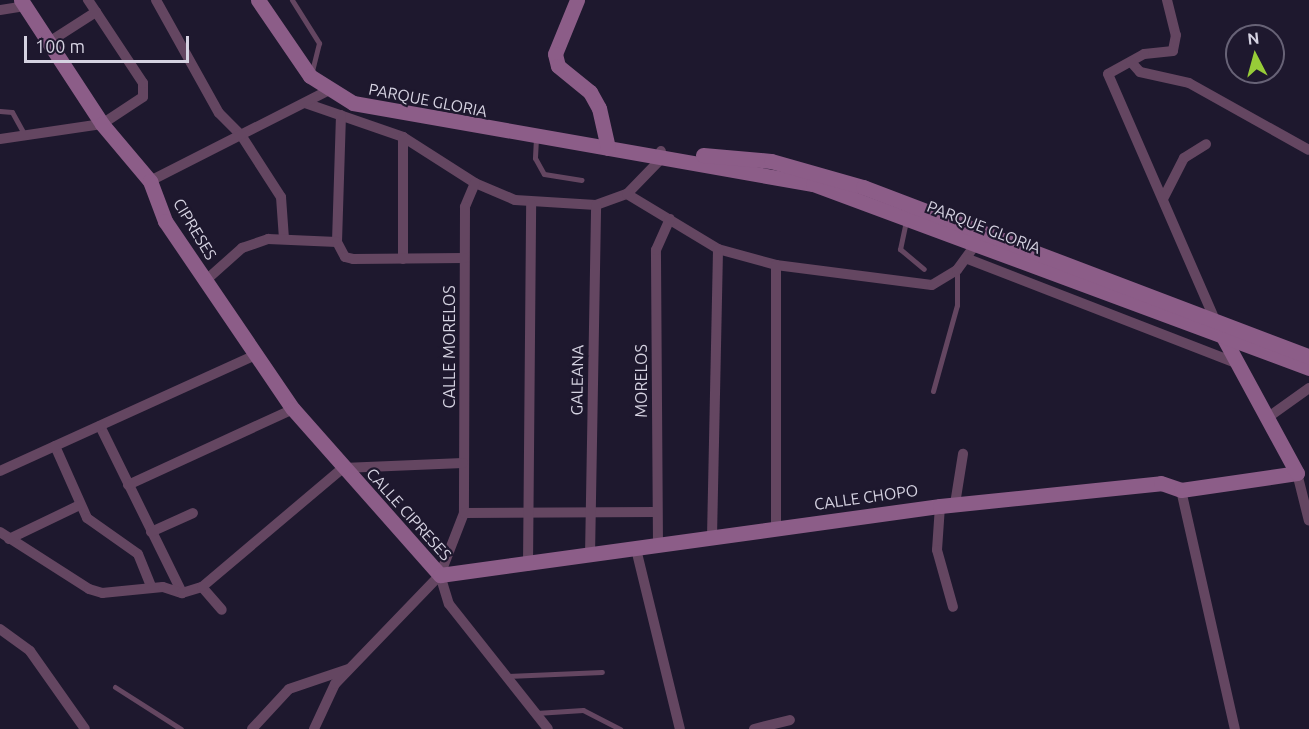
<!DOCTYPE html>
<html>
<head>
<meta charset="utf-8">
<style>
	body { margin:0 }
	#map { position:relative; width:1309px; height:729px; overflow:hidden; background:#1e182e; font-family:Ubuntu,sans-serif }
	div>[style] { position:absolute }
	.lane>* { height:5px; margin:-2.5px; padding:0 2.5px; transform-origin:2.5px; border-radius:2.5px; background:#644661 }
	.street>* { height:10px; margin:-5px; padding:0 5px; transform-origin:5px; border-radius:5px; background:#644661 }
	.secondary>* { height:15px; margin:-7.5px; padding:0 7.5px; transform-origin:7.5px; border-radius:7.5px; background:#8c5d88 }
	span { translate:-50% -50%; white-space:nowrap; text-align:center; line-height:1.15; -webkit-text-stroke:4.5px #1e182e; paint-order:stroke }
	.street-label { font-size:16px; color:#d5d2e1 }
	.north { position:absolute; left:1225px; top:24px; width:60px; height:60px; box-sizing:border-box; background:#1e182e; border:2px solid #676276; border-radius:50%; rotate:354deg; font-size:16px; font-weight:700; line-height:24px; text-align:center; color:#d5d2e1 }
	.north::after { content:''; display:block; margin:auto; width:21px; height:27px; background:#97cc38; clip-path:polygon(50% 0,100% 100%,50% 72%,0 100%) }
	.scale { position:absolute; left:24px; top:36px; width:165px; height:27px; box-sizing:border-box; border:3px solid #d5d2e1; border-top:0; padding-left:8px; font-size:18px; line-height:21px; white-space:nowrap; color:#d5d2e1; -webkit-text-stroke:4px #1e182e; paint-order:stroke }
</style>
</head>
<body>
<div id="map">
	<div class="lane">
		<i style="left:292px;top:0;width:51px;rotate:57.9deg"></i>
		<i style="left:319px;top:43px;width:33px;rotate:104deg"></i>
		<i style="left:0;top:111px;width:12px;rotate:5deg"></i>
		<i style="left:12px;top:112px;width:26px;rotate:61deg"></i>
		<i style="left:536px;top:138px;width:20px;rotate:93deg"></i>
		<i style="left:535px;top:158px;width:18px;rotate:61deg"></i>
		<i style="left:544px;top:174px;width:38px;rotate:9deg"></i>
		<i style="left:906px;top:221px;width:29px;rotate:102deg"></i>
		<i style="left:900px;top:249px;width:31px;rotate:40deg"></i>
		<i style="left:933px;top:391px;width:89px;rotate:-74.4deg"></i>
		<i style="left:957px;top:305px;width:35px;rotate:-90deg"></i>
		<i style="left:506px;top:676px;width:96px;rotate:-2.4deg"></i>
		<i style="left:115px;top:687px;width:78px;rotate:32.5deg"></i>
		<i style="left:536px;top:713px;width:47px;rotate:-3.7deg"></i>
		<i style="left:583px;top:710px;width:42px;rotate:27.2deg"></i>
	</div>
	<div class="street">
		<i style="left:156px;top:0;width:129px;rotate:60.9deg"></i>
		<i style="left:219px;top:113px;width:31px;rotate:45deg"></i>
		<i style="left:241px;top:135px;width:74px;rotate:57.2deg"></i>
		<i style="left:281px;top:197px;width:42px;rotate:85.9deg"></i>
		<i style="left:1167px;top:0;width:36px;rotate:76deg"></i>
		<i style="left:1176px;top:35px;width:16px;rotate:101deg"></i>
		<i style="left:1173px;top:51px;width:29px;rotate:174deg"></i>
		<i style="left:1144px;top:54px;width:41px;rotate:150.9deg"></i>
		<i style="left:1108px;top:74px;width:270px;rotate:66.5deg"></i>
		<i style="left:0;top:10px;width:25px;rotate:-9deg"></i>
		<i style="left:49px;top:42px;width:56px;rotate:-32.6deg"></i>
		<i style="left:1131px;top:62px;width:13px;rotate:48deg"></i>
		<i style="left:1140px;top:72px;width:50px;rotate:12.7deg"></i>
		<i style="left:1189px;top:83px;width:137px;rotate:29.2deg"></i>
		<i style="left:305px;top:103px;width:104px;rotate:19.1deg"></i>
		<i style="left:403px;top:137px;width:85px;rotate:32.6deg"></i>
		<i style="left:475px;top:183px;width:43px;rotate:23deg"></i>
		<i style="left:515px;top:200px;width:81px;rotate:3.5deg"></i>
		<i style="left:596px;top:205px;width:33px;rotate:-20deg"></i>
		<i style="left:627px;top:194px;width:106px;rotate:31.1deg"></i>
		<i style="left:718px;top:249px;width:60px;rotate:15.4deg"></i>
		<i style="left:776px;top:265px;width:157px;rotate:7.3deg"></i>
		<i style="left:932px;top:285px;width:29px;rotate:-31deg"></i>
		<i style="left:957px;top:270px;width:37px;rotate:-54deg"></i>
		<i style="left:403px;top:137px;width:122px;rotate:90deg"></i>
		<i style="left:0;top:139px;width:103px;rotate:-8.4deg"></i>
		<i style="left:102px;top:124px;width:49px;rotate:-33.4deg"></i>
		<i style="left:143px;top:97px;width:14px;rotate:-90deg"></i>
		<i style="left:143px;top:83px;width:100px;rotate:-123.5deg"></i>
		<i style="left:150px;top:181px;width:201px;rotate:-26.9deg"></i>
		<i style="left:475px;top:183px;width:26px;rotate:113deg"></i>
		<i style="left:465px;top:207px;width:306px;rotate:90.2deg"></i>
		<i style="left:464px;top:513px;width:66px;rotate:111.2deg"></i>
		<i style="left:440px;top:575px;width:30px;rotate:73deg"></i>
		<i style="left:449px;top:604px;width:159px;rotate:51.6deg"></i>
		<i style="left:627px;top:194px;width:47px;rotate:-45.9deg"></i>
		<i style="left:660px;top:160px;width:9px;rotate:-84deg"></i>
		<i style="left:1163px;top:199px;width:46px;rotate:-62.9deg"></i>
		<i style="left:1184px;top:158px;width:26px;rotate:-32deg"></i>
		<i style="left:337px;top:242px;width:127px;rotate:-88.2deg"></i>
		<i style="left:968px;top:259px;width:291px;rotate:21.2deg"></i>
		<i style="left:776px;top:265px;width:263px;rotate:90deg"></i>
		<i style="left:205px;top:281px;width:50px;rotate:-41.7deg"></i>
		<i style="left:242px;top:248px;width:28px;rotate:-19deg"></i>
		<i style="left:268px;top:239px;width:69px;rotate:2.5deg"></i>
		<i style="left:337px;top:242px;width:17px;rotate:62deg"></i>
		<i style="left:345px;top:257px;width:8px;rotate:14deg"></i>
		<i style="left:353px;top:259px;width:111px;rotate:-0.5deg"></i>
		<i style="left:1270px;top:416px;width:48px;rotate:-35.7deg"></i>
		<i style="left:100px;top:426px;width:186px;rotate:63.8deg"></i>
		<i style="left:55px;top:446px;width:79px;rotate:66deg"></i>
		<i style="left:87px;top:518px;width:62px;rotate:35.2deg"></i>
		<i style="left:138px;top:554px;width:35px;rotate:68deg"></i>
		<i style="left:0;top:471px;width:281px;rotate:-24.4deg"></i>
		<i style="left:1297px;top:473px;width:49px;rotate:76deg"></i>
		<i style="left:128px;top:485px;width:182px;rotate:-24.7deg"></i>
		<i style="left:1181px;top:490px;width:245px;rotate:77.3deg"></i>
		<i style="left:955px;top:504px;width:51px;rotate:-80.9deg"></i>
		<i style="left:940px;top:506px;width:44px;rotate:93.9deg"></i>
		<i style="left:937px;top:550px;width:59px;rotate:74.3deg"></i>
		<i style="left:464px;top:513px;width:192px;rotate:-0.3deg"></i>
		<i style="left:0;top:532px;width:106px;rotate:32.6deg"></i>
		<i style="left:89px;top:589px;width:14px;rotate:17deg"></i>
		<i style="left:102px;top:593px;width:61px;rotate:-5.6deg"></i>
		<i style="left:163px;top:587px;width:20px;rotate:18deg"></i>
		<i style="left:182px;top:593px;width:21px;rotate:-17deg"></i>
		<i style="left:202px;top:587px;width:30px;rotate:49deg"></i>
		<i style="left:151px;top:532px;width:46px;rotate:-24.3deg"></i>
		<i style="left:712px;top:537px;width:288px;rotate:-88.8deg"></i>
		<i style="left:9px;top:539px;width:79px;rotate:-25.6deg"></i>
		<i style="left:658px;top:546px;width:296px;rotate:-90.4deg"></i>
		<i style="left:656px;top:250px;width:34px;rotate:-66deg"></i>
		<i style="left:636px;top:549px;width:185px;rotate:76.3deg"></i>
		<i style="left:590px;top:556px;width:351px;rotate:-89deg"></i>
		<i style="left:528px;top:566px;width:362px;rotate:-89.5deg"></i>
		<i style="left:202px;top:587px;width:185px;rotate:-40.2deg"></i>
		<i style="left:343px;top:468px;width:120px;rotate:-2.4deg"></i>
		<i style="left:0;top:629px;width:37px;rotate:36deg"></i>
		<i style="left:30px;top:651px;width:95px;rotate:54.8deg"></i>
		<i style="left:252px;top:729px;width:54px;rotate:-47.2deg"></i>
		<i style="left:289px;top:689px;width:62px;rotate:-18.7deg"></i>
		<i style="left:314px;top:729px;width:50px;rotate:-65deg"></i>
		<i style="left:335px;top:684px;width:151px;rotate:-46.1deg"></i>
		<i style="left:754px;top:729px;width:37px;rotate:-14deg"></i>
	</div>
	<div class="secondary">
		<i style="left:21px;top:0;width:148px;rotate:56.8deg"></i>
		<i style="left:102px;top:124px;width:75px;rotate:49.9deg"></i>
		<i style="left:150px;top:181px;width:43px;rotate:69.4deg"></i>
		<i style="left:165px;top:221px;width:227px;rotate:55.8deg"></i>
		<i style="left:293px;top:409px;width:222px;rotate:48.5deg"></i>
		<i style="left:440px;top:575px;width:505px;rotate:-7.86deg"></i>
		<i style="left:940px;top:506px;width:222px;rotate:-5.9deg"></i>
		<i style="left:1161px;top:483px;width:21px;rotate:19deg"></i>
		<i style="left:1181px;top:490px;width:117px;rotate:-8.3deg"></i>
		<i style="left:1297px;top:473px;width:157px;rotate:-118.5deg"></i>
		<i style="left:258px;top:0;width:92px;rotate:55.6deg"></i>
		<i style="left:310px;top:76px;width:51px;rotate:32.1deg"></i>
		<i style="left:353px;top:103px;width:467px;rotate:10deg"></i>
		<i style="left:813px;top:184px;width:529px;rotate:20.35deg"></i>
		<i style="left:577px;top:0;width:58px;rotate:112.2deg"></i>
		<i style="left:555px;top:54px;width:12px;rotate:76deg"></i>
		<i style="left:558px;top:66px;width:41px;rotate:39.1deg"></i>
		<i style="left:590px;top:92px;width:18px;rotate:61deg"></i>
		<i style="left:599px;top:108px;width:41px;rotate:77.3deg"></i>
		<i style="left:703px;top:155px;width:68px;rotate:5deg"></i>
		<i style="left:771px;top:161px;width:96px;rotate:15.8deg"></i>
		<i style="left:863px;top:187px;width:477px;rotate:20.8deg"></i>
	</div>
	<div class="street-label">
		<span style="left:428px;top:100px;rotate:11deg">PARQUE GLORIA</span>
		<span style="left:984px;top:227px;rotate:21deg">PARQUE GLORIA</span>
		<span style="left:195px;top:229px;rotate:59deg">CIPRESES</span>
		<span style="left:449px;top:347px;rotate:-90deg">CALLE MORELOS</span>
		<span style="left:577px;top:380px;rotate:-89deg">GALEANA</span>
		<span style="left:641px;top:381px;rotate:-90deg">MORELOS</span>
		<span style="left:866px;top:497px;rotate:-8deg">CALLE CHOPO</span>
		<span style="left:409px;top:514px;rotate:48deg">CALLE CIPRESES</span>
	</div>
	<div class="north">N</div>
	<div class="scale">100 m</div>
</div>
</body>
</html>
